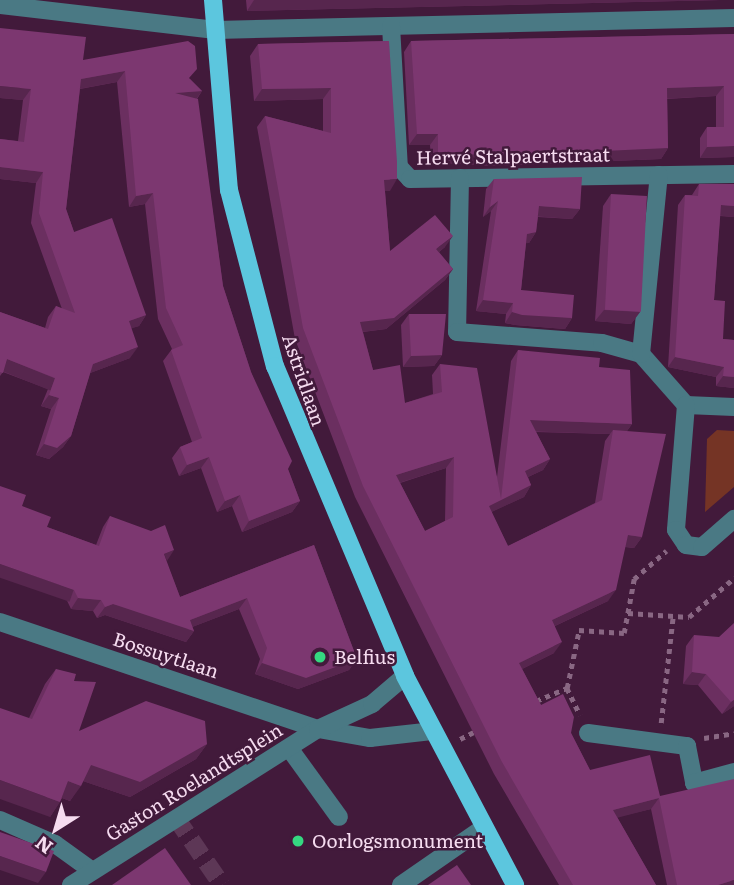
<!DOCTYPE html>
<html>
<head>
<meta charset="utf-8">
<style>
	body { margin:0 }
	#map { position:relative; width:734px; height:885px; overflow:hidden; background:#421a3b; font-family:Literata,serif }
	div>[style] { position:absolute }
	.green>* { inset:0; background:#753425 }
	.minor-tunnel>* { height:18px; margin-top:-9px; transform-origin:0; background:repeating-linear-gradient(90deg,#5d3756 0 18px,transparent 0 27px) }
	.path>* { height:4.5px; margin-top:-2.25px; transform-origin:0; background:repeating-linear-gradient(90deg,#896783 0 5px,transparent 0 10px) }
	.minor>* { height:18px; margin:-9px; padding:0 9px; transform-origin:9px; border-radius:9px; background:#4a7984 }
	.major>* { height:18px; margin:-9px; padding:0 9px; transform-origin:9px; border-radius:9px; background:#5cc6de }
	.wall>* { inset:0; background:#6b2f60 }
	.shaded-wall>* { inset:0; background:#57264e; transform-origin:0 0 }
	.building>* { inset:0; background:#7c3770; transform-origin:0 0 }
	.dots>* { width:19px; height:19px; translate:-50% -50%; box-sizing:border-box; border:4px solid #421a3b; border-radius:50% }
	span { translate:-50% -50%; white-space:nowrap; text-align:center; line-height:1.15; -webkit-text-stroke:5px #421a3b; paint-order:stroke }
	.street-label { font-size:19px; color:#f6dcf0 }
	.poi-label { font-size:19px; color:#f6dcf0 }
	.left { translate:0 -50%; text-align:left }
	.north { position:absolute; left:21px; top:794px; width:70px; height:70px; -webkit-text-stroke:5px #421a3b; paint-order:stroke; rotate:217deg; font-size:19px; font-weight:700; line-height:28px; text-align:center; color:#f6dcf0 }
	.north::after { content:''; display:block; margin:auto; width:24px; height:32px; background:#f6dcf0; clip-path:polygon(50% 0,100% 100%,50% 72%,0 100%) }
</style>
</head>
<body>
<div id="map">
	<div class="green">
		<i style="clip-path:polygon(717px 430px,734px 431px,734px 487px,705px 512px,707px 439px)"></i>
	</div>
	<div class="minor-tunnel">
		<i style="left:176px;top:818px;width:81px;rotate:55.5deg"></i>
	</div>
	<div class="path">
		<i style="left:628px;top:613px;width:61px;rotate:3.8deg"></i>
		<i style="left:689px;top:617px;width:60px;rotate:-40.9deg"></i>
		<i style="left:567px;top:688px;width:59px;rotate:-78.3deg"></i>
		<i style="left:579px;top:630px;width:45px;rotate:3.8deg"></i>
		<i style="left:624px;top:633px;width:55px;rotate:-79.5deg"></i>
		<i style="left:634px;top:579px;width:43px;rotate:-41.2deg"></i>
		<i style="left:567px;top:688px;width:30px;rotate:64deg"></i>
		<i style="left:536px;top:701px;width:34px;rotate:-23deg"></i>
		<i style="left:661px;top:723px;width:108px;rotate:-83.6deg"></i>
		<i style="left:704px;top:738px;width:30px;rotate:-9deg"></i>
		<i style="left:460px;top:739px;width:16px;rotate:-27deg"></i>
	</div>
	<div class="minor">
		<i style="left:0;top:5px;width:217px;rotate:6.6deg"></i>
		<i style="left:216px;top:30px;width:518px;rotate:-1.33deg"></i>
		<i style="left:391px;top:26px;width:141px;rotate:86.8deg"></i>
		<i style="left:399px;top:167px;width:16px;rotate:47deg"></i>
		<i style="left:410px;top:179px;width:324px;rotate:-0.9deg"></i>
		<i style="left:460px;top:178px;width:154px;rotate:91.1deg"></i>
		<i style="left:457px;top:332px;width:145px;rotate:4.3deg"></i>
		<i style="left:602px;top:343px;width:41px;rotate:15.8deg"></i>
		<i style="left:641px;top:354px;width:68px;rotate:48.6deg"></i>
		<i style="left:686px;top:405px;width:48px;rotate:2.4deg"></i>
		<i style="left:641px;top:354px;width:180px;rotate:-84.3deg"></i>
		<i style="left:686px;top:405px;width:125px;rotate:94.6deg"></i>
		<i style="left:676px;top:530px;width:18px;rotate:56deg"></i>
		<i style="left:686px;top:545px;width:16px;rotate:7deg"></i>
		<i style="left:702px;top:547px;width:43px;rotate:-41.2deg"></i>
		<i style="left:0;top:622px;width:336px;rotate:18.6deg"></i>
		<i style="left:318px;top:729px;width:53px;rotate:9.8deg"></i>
		<i style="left:370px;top:738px;width:62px;rotate:-6.4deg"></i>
		<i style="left:588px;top:733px;width:100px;rotate:7.5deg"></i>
		<i style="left:687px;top:746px;width:38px;rotate:79deg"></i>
		<i style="left:694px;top:783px;width:41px;rotate:-15.4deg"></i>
		<i style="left:289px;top:748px;width:85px;rotate:54.1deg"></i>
		<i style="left:0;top:820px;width:60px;rotate:23.6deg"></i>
		<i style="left:55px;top:844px;width:44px;rotate:35.8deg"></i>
		<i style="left:71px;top:885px;width:292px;rotate:-32.3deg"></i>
		<i style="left:318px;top:729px;width:60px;rotate:-24.8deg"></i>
		<i style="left:372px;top:704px;width:43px;rotate:-40.3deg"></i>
		<i style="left:401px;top:885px;width:98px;rotate:-34.7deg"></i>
	</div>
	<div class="major">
		<i style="left:213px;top:0;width:191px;rotate:85.2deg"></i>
		<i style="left:229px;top:190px;width:182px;rotate:75.4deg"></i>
		<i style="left:275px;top:366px;width:336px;rotate:67.2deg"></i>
		<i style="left:405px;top:676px;width:236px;rotate:62.2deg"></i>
	</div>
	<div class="wall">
		<i style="clip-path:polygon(246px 0,721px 0,247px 11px)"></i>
		<i style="clip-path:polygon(734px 34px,734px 157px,700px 158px,700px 138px,707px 127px,716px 127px,716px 96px,667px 99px,668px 148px,661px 159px,489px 166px,431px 162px,430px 145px,409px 145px,404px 52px,411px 41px)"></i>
		<i style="clip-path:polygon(evenodd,389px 41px,390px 191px,385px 191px,390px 251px,445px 247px,439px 252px,453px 269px,445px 280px,386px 329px,363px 332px,373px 370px,405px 403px,433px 394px,432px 375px,440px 364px,497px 477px,511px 361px,518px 350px,599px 367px,632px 424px,627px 431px,642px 537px,634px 548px,625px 547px,608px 601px,555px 626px,554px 653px,522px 669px,541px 705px,571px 733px,590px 770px,660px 796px,734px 885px,667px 885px,651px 809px,617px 817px,656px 885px,559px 885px,494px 774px,355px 497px,295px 339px,257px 127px,265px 116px,323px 131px,323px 99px,254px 101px,250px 56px,258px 44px,389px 41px,536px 432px,610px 434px,605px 441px,595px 503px,508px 546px,491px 512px,524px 497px,531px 485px,528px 477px,543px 470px,550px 459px,536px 432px,389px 41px,446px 468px,445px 521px,425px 531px,400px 483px,446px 468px)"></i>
		<i style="clip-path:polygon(83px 60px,190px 79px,202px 91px,197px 99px,223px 286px,251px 372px,300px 501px,292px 512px,242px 532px,232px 506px,217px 512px,201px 468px,179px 476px,172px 458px,180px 447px,192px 442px,163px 361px,172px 349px,158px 319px,145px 204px,129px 207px,117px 82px,80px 89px,66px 209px,74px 232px,146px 315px,139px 326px,131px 328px,130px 358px,90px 373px,71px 436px,63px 447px,49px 459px,36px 455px,51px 409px,41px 406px,48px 389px,3px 372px,0 376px,0 312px,45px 328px,48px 317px,56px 306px,62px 309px,31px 223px,36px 183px,0 179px,0 139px,18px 141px,23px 100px,0 98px)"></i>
		<i style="clip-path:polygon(494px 179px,580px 209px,572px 219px,538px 217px,536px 232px,529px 243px,526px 243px,521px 290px,572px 318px,565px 329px,515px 325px,505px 323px,506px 314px,476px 311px,491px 211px,483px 217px,486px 189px)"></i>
		<i style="clip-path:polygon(699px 184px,734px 184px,734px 217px,720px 216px,714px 300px,723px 339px,734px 340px,734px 388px,716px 386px,716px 377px,668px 367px,678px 205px,685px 195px,692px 195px)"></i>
		<i style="clip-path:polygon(611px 194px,640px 312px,631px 324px,595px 321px,603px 206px)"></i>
		<i style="clip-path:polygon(409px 314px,442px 355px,434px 366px,403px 367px,401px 325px)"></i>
		<i style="clip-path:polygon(22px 506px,47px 527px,96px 545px,103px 527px,110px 516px,166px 561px,180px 597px,314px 545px,357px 659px,349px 670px,298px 689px,255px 674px,260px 659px,239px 609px,192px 627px,194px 631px,186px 642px,105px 615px,97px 618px,93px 611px,71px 609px)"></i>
		<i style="clip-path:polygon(694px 635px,734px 706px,722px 714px,698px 685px,683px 684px,686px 646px)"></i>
		<i style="clip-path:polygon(56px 669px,74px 681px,79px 731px,207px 744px,196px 759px,130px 797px,83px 781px,70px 801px,62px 798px,50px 817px,29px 718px,45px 684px)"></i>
	</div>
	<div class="shaded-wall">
		<i style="clip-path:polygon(254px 0,721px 0,247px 11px)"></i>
		<i style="clip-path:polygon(125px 71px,117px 82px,73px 90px,81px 79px)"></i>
		<i style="clip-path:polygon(0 86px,31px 89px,23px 100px,0 98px)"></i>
		<i style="clip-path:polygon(724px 86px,716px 96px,660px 99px,667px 88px)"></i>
		<i style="clip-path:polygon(331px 88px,323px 99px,254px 101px,262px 89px)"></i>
		<i style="clip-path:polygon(202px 91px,194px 102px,175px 93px)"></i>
		<i style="clip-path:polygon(417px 134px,438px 134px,430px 145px,409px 145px)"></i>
		<i style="clip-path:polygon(734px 146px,734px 157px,700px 158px,707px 147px)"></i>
		<i style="clip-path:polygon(668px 148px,661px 159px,489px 166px,431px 162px,438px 152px)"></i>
		<i style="clip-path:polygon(0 167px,43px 172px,36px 183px,0 179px)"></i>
		<i style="clip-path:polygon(397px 179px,390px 191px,376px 191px,384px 180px)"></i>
		<i style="clip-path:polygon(153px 193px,145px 204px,129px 207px,136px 196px)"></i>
		<i style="clip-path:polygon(498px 201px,491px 211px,483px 217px,490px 207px)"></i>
		<i style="clip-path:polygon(721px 205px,734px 206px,734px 217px,714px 215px)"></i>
		<i style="clip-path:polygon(539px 206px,580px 209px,572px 219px,532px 216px)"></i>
		<i style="clip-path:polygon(536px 232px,529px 243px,520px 244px,527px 234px)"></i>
		<i style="clip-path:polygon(453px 236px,445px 247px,429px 260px,436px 249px)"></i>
		<i style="clip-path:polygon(453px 269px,445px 280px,386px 329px,352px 333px,360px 322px)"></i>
		<i style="clip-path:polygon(483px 300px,513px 303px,506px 314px,476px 311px)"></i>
		<i style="clip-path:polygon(604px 310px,640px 312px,631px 324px,595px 321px)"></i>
		<i style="clip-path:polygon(512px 312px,572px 318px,565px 329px,515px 325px,505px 323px)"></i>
		<i style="clip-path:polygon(146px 315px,139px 326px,121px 332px,129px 321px)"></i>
		<i style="clip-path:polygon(138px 347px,130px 358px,85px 375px,93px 364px)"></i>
		<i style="clip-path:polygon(442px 355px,434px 366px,403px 367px,411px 356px)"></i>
		<i style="clip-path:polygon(675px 357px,724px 367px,716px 377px,668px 367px)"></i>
		<i style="left:7px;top:359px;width:52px;height:13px;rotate:22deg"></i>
		<i style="clip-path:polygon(723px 376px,734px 377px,734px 388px,716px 386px)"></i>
		<i style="clip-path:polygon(49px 395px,59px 398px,51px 409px,41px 406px)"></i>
		<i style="clip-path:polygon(530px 420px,632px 424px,624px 435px,613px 430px,610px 434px,523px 431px)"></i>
		<i style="clip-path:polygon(71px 436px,63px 447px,49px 459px,36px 455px,44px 444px)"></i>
		<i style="clip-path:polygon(209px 457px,201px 468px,179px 476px,187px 465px)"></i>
		<i style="clip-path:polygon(454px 457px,446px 468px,389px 486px,396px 475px)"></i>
		<i style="clip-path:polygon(550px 459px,543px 470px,517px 482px,525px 471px)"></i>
		<i style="clip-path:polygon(531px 485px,524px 497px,481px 517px,489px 506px)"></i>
		<i style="clip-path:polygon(240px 495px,232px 506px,217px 512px,225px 501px)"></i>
		<i style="clip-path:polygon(300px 501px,292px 512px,242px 532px,249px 521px)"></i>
		<i style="clip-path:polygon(628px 535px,642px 537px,634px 548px,620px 546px)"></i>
		<i style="clip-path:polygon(174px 550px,167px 561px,164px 554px)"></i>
		<i style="left:0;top:564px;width:78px;height:13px;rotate:19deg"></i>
		<i style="clip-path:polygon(616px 590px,608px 601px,544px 631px,552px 620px)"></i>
		<i style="clip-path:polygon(78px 598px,101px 600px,93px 611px,71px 609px)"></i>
		<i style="clip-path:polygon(247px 598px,239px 609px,187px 629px,194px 631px,186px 642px,105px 615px,97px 618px,105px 607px,113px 604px,190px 620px)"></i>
		<i style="clip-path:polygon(562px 642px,554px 653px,512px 674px,519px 663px)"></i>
		<i style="clip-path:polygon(357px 659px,349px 670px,298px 689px,255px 674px,262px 663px)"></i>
		<i style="clip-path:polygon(692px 672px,706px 674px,698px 685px,683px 684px)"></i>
		<i style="clip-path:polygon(734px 700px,734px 706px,722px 714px,731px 702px)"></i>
		<i style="clip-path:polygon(207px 744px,196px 759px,130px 797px,80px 780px,91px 765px)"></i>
		<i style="clip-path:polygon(0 780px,60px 802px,50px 817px,0 799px)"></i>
		<i style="clip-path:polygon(68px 781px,81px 786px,70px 801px,57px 796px)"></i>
		<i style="clip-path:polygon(659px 798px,651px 809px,605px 821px,613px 810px)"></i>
		<i style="clip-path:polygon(0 856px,46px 872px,38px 883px,0 870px)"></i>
		<i style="clip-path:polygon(734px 880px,734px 885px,718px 885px)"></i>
	</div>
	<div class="building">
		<i style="clip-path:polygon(0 28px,86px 37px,83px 60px,188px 41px,195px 46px,197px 69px,189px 78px,202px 91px,175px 93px,198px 99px,223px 286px,251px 372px,292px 461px,288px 469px,300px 501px,249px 521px,240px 495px,225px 501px,209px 457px,187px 465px,180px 447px,202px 438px,171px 350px,183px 345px,166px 308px,153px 193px,136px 196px,125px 71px,81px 79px,66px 209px,74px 232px,112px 218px,146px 315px,129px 321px,138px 347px,93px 364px,71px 436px,57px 448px,44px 444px,59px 398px,49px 395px,55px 378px,7px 359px,3px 373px,0 372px,0 312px,48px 329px,56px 306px,75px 313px,39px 213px,43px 172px,0 167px,0 139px,24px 142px,31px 89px,0 86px)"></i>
		<i style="clip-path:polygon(734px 34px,734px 146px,707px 147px,707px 127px,724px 127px,724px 86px,667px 88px,668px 148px,496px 156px,438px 152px,438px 134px,417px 134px,411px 41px)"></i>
		<i style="clip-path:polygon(evenodd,389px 41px,397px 162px,397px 179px,384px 180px,390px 251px,435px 215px,453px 236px,436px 249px,453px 269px,394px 318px,360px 322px,373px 370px,400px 365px,405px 403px,442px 392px,440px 364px,477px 368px,501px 499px,518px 350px,600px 358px,599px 367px,630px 370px,632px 424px,530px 420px,550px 459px,525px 471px,531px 485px,489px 506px,508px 546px,602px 500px,613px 430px,666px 434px,642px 537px,628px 535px,616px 590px,552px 620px,562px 642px,519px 663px,541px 705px,563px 694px,574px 717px,571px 733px,590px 770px,650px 755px,660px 796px,734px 779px,734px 880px,718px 885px,677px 885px,659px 798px,613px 810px,656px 885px,573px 885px,502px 762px,363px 486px,303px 328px,265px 116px,331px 133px,331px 88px,262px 89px,258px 44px,389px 41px,454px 457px,453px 517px,425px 531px,396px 475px,454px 457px)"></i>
		<i style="clip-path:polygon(582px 177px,580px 209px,539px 206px,536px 232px,527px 234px,521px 290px,574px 295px,572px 318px,522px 315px,512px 312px,513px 303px,483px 300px,498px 201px,490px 207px,494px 179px)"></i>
		<i style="clip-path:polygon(699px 184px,734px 184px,734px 206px,721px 205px,714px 300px,725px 301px,723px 339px,734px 340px,734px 377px,723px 376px,724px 367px,675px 357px,685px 195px,698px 196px)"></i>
		<i style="left:611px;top:194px;width:36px;height:116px;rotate:3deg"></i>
		<i style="clip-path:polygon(409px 314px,446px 314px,442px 355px,411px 356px)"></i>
		<i style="clip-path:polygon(0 486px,26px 495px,22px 506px,51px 517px,47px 527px,99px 546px,110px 516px,151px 531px,165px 525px,174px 550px,164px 554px,180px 597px,314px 545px,357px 659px,306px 678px,262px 663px,267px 648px,247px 598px,190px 620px,194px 631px,113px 604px,105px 607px,101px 600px,78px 598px,74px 590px,0 564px)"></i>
		<i style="clip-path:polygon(734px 623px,734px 700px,731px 702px,706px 674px,692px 672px,694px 635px,719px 637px)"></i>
		<i style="clip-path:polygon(56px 669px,76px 674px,74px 681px,96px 682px,79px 731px,146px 701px,205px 721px,207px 744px,140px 782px,91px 765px,81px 786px,68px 781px,60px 802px,0 780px,0 708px,32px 719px)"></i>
		<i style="clip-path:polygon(0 832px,54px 851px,46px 872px,0 856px)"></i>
		<i style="clip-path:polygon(165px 848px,191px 885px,112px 885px)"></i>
		<i style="clip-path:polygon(457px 865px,471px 885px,428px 885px)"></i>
	</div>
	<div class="dots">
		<i style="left:320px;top:657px;background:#35d881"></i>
		<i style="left:298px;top:841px;background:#35d881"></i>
	</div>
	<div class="street-label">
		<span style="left:513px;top:156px;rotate:-1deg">Hervé Stalpaertstraat</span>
		<span style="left:304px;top:380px;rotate:71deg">Astridlaan</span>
		<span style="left:166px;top:655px;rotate:18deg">Bossuytlaan</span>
		<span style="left:194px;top:782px;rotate:-32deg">Gaston Roelandtsplein</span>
	</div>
	<div class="poi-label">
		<span class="left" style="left:334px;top:657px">Belfius</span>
		<span class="left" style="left:312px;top:841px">Oorlogsmonument</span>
	</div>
	<div class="north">N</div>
</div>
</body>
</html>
